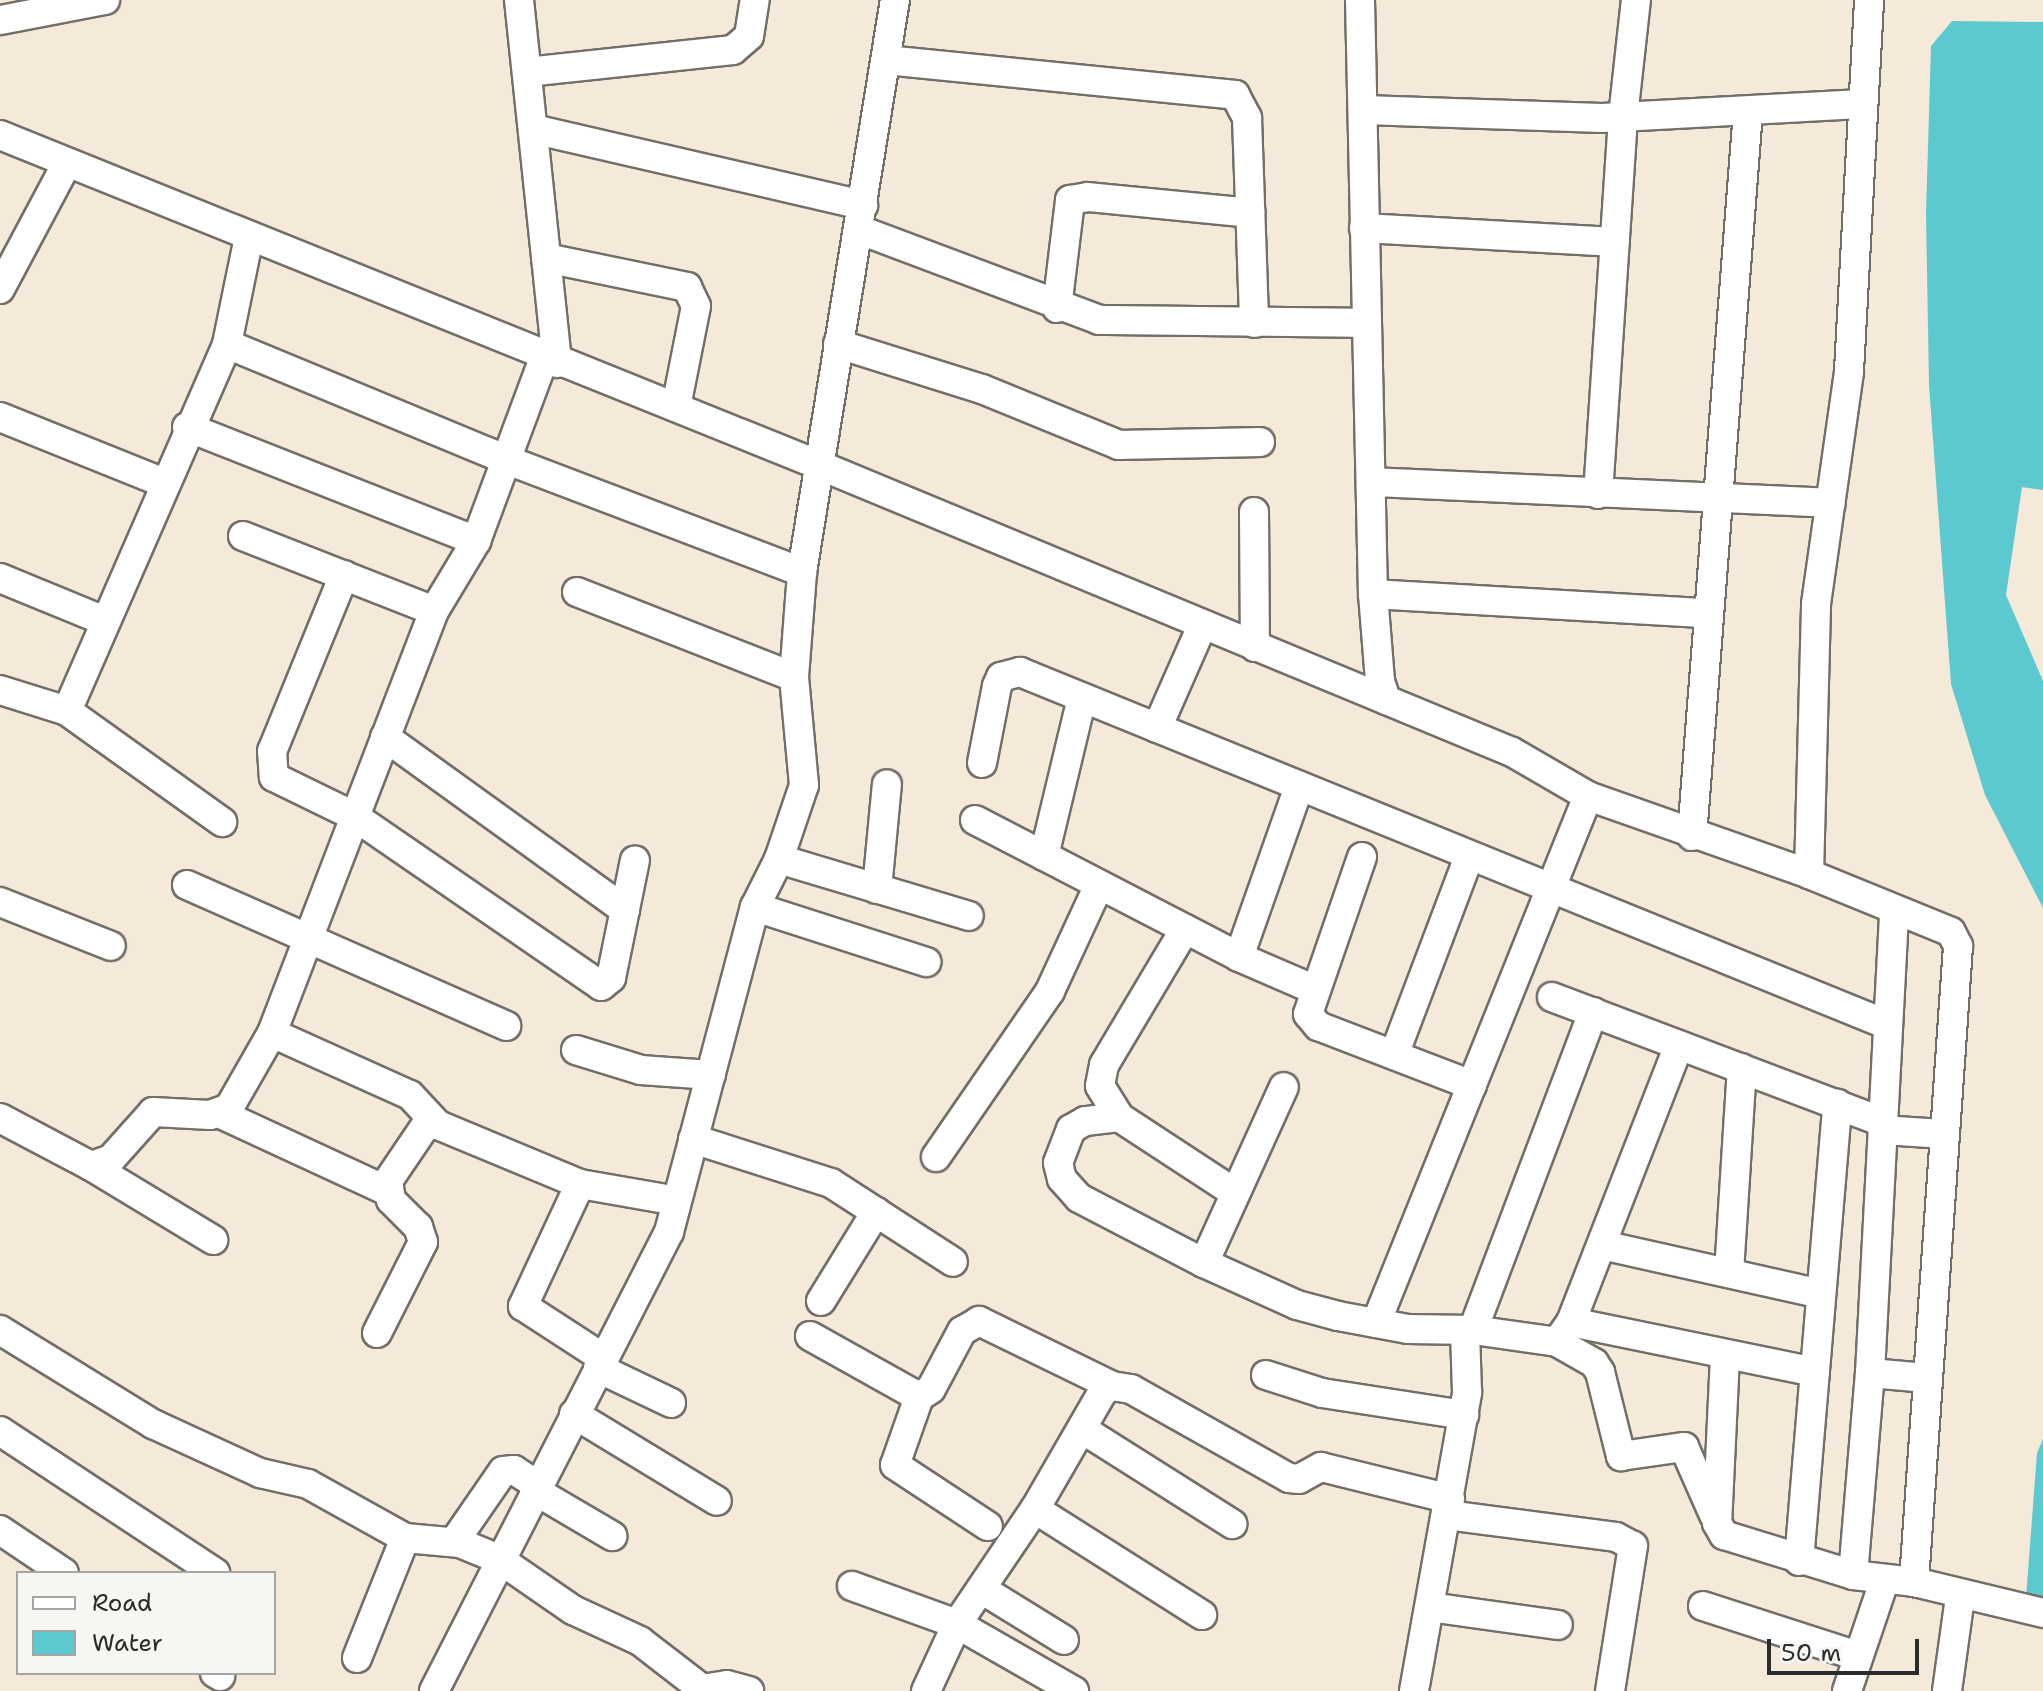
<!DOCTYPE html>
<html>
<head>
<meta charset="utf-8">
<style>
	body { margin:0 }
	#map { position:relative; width:2043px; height:1691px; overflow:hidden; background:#f5e9d9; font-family:"Shantell Sans",sans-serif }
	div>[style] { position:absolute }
	.water>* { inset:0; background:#5cc9d0 }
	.roads { filter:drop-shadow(2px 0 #726e68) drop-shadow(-2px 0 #726e68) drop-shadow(0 2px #726e68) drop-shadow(0 -2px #726e68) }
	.minor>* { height:28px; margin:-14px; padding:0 14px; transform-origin:14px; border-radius:14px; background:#fff }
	span { translate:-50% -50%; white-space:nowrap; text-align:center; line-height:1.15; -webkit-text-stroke:6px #f6f6f2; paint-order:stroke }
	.legend { position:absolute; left:16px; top:1571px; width:260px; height:104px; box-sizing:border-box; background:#f6f6f2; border:2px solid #a5a5a2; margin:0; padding:10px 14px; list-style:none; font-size:24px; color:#2b2b2b }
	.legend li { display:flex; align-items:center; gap:16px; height:40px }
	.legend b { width:40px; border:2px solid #a5a5a2 }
	.scale { position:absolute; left:1767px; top:1639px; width:152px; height:36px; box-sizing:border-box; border:4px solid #2b2b2b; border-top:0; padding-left:10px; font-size:24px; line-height:28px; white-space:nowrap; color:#2b2b2b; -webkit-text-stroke:6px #f6f6f2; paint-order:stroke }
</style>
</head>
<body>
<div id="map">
	<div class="water">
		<i style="clip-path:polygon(1952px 21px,2043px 22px,2043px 490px,2022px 487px,2006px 595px,2043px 681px,2043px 908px,1985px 795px,1951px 684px,1929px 385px,1926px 213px,1931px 46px)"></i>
		<i style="clip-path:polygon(2043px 1439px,2043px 1608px,2026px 1598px,2037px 1453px)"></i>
	</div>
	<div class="roads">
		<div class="minor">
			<i style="left:519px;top:0;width:365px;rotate:84deg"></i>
			<i style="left:1360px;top:0;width:594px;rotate:88.75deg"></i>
			<i style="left:1373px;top:594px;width:87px;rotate:85.4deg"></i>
			<i style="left:1380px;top:681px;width:20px;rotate:72deg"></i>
			<i style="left:0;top:20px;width:107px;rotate:-10.8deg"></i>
			<i style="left:886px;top:60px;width:351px;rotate:5.7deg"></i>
			<i style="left:1235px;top:95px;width:26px;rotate:62deg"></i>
			<i style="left:1247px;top:118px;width:205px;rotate:88deg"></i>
			<i style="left:527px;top:72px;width:207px;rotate:-6.1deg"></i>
			<i style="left:733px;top:50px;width:21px;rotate:-41deg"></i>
			<i style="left:749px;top:36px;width:36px;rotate:-81deg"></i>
			<i style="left:1364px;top:110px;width:238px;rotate:1.9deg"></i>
			<i style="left:1602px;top:118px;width:261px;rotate:-3.1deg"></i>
			<i style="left:533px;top:129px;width:339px;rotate:13deg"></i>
			<i style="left:0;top:135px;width:883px;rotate:21.95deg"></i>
			<i style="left:819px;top:465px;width:750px;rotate:22.5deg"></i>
			<i style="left:1512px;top:752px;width:88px;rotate:30.1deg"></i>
			<i style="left:1588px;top:796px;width:234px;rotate:19.4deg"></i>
			<i style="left:1809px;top:874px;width:153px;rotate:22.2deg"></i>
			<i style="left:1951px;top:932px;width:16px;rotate:63deg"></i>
			<i style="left:1958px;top:946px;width:638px;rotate:93.96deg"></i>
			<i style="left:1364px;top:228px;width:251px;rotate:3.2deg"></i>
			<i style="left:860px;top:230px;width:255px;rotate:20.6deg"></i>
			<i style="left:1099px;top:320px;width:266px;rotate:0.6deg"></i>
			<i style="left:546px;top:258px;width:144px;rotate:11.6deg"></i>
			<i style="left:687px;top:287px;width:21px;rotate:65deg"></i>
			<i style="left:696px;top:306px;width:103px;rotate:101.2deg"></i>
			<i style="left:0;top:289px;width:143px;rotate:-62deg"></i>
			<i style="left:1057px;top:308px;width:109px;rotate:-83.1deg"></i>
			<i style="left:1070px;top:200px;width:18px;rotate:-9deg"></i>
			<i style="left:1088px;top:197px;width:163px;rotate:5.6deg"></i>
			<i style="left:227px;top:344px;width:303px;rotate:22.5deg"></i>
			<i style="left:507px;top:460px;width:316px;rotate:20.8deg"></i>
			<i style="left:838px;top:344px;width:151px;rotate:17.4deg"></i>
			<i style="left:982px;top:389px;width:148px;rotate:22.2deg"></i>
			<i style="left:1119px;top:445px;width:141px;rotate:-1.2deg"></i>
			<i style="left:0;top:417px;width:177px;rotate:21.9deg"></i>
			<i style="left:187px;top:427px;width:311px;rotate:21.5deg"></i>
			<i style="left:1373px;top:482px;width:458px;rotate:2.6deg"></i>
			<i style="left:1598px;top:494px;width:378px;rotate:-86.2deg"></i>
			<i style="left:1623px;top:117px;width:118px;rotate:-83.7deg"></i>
			<i style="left:1254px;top:512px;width:135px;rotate:89.6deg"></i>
			<i style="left:243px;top:536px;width:205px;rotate:21.4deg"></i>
			<i style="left:344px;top:575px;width:190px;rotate:112.2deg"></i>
			<i style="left:272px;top:751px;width:26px;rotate:86deg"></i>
			<i style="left:274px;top:777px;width:89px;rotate:26deg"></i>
			<i style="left:354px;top:816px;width:300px;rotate:34.5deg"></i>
			<i style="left:601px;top:986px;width:13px;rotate:-39deg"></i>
			<i style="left:611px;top:978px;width:120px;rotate:-78.5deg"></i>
			<i style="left:0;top:578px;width:113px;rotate:22.3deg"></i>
			<i style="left:577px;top:592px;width:233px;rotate:21.4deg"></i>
			<i style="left:1373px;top:594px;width:333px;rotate:3.3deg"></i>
			<i style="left:0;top:690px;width:70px;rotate:17.4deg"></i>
			<i style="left:67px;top:711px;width:191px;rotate:35.6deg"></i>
			<i style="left:67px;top:711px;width:400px;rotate:-66.4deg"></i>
			<i style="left:227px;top:344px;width:109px;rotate:-78.4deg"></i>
			<i style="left:1157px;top:728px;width:111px;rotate:-66.2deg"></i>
			<i style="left:385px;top:737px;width:296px;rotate:35.8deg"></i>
			<i style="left:982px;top:763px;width:78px;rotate:-79deg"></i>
			<i style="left:997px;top:686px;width:10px;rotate:-66deg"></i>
			<i style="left:1001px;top:677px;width:20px;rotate:-15deg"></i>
			<i style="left:1020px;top:672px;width:937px;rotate:22.13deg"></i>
			<i style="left:975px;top:820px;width:297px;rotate:27.4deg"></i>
			<i style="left:1239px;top:957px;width:81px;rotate:23.4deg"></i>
			<i style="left:1692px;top:836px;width:727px;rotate:-85.58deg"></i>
			<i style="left:1044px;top:856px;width:163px;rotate:-76.5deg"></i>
			<i style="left:1362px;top:857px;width:166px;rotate:109deg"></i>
			<i style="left:1308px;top:1014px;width:16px;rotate:50deg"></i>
			<i style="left:1318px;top:1026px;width:165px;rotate:21deg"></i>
			<i style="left:779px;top:859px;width:198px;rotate:16.7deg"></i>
			<i style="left:1809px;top:874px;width:270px;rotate:-88.5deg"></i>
			<i style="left:1816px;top:604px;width:235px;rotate:-81.9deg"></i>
			<i style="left:1849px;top:371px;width:372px;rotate:-86.9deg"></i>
			<i style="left:187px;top:885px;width:349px;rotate:23.8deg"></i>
			<i style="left:877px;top:889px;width:105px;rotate:-84.6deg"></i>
			<i style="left:0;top:902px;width:119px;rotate:21.6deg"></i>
			<i style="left:755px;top:907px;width:180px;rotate:17.8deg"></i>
			<i style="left:1185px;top:929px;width:158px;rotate:120.8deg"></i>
			<i style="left:1104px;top:1065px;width:21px;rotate:101deg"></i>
			<i style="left:1100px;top:1086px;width:36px;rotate:58deg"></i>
			<i style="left:1119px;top:1117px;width:139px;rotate:33.2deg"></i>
			<i style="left:1239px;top:957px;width:180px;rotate:-70.6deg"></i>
			<i style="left:1552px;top:997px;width:354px;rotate:20.7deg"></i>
			<i style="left:272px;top:1033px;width:151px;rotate:24.2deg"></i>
			<i style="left:410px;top:1095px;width:41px;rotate:47deg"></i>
			<i style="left:438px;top:1125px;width:154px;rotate:22.6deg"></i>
			<i style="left:580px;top:1184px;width:98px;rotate:9.9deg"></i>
			<i style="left:576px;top:1050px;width:68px;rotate:17.1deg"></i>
			<i style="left:641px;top:1070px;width:70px;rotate:4.1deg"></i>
			<i style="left:1394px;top:1055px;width:212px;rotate:-69.3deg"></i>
			<i style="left:221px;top:1114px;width:184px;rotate:24.8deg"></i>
			<i style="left:1119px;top:1117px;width:34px;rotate:173deg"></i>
			<i style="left:1085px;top:1121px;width:16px;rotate:150deg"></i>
			<i style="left:1071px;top:1129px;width:36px;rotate:111deg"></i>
			<i style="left:1058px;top:1163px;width:16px;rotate:76deg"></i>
			<i style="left:1062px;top:1179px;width:25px;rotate:48deg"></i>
			<i style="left:1079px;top:1198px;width:141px;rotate:27.5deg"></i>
			<i style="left:1204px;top:1263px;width:102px;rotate:24.3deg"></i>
			<i style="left:1297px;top:1305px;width:42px;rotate:15deg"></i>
			<i style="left:1338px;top:1316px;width:71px;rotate:10.5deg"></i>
			<i style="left:1408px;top:1329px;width:65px;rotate:0.9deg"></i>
			<i style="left:1473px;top:1330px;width:85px;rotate:8.1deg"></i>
			<i style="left:1557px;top:1342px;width:24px;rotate:-55deg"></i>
			<i style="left:1571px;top:1322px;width:297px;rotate:-68.7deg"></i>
			<i style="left:0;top:1118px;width:103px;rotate:27.8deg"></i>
			<i style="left:91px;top:1166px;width:21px;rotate:-19deg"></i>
			<i style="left:111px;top:1159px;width:63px;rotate:-48.2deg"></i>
			<i style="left:153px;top:1112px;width:57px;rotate:3deg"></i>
			<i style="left:210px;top:1115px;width:20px;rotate:-20deg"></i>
			<i style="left:229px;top:1108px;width:86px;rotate:-60.2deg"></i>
			<i style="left:272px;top:1033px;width:452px;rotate:-69deg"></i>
			<i style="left:434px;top:611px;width:82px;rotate:-59deg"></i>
			<i style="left:476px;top:541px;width:195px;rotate:-69.6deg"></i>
			<i style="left:1883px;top:1130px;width:62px;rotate:3.7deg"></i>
			<i style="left:693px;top:1139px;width:145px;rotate:17.7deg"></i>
			<i style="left:831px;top:1183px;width:145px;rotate:32.9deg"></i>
			<i style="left:936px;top:1157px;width:201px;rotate:-55.5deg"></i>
			<i style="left:1050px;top:991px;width:117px;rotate:-65.2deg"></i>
			<i style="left:91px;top:1166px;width:143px;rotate:31.2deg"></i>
			<i style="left:580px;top:1184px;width:135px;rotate:115deg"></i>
			<i style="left:523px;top:1306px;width:95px;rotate:33deg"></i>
			<i style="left:1602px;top:1245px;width:224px;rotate:12.6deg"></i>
			<i style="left:1204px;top:1263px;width:193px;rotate:-65.6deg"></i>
			<i style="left:1729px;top:1273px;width:205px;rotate:-86.4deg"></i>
			<i style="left:821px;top:1301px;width:105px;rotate:-58.3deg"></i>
			<i style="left:1571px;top:1322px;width:249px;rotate:11.6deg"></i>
			<i style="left:1376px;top:1323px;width:568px;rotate:-68.09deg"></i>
			<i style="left:0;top:1330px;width:180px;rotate:31.6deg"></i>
			<i style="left:153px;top:1424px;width:118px;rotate:24.6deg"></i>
			<i style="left:260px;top:1473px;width:49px;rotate:12.9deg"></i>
			<i style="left:308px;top:1484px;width:111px;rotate:29.1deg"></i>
			<i style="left:405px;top:1538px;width:55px;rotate:5.2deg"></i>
			<i style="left:460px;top:1543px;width:42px;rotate:22.3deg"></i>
			<i style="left:499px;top:1559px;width:90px;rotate:34.6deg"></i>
			<i style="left:573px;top:1610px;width:74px;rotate:24.8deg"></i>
			<i style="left:640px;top:1641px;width:78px;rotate:37.7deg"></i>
			<i style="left:702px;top:1689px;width:25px;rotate:-9deg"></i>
			<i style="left:727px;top:1685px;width:23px;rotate:15deg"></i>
			<i style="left:1473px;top:1330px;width:340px;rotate:-69.3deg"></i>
			<i style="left:377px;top:1333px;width:102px;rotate:-63.2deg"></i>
			<i style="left:423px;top:1242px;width:16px;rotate:-108deg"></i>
			<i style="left:418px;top:1227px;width:38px;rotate:-135deg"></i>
			<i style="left:391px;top:1200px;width:19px;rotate:-99deg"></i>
			<i style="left:388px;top:1181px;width:75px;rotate:-55.9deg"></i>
			<i style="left:810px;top:1336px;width:125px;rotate:29.2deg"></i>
			<i style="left:919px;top:1397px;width:14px;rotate:-34deg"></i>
			<i style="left:931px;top:1389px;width:66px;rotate:-61.9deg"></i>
			<i style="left:962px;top:1331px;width:20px;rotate:-30deg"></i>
			<i style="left:979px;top:1321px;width:148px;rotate:26deg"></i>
			<i style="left:1557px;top:1342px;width:43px;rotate:29.6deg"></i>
			<i style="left:1594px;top:1363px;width:11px;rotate:56deg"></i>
			<i style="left:1600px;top:1372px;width:87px;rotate:76deg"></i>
			<i style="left:1621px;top:1456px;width:64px;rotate:-8.1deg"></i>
			<i style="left:1684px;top:1447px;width:74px;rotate:66.2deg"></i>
			<i style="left:1725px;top:1356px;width:167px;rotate:92.7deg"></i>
			<i style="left:1717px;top:1523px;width:14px;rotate:60deg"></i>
			<i style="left:1724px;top:1535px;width:135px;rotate:17.2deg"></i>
			<i style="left:1853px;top:1575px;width:61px;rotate:6.5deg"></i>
			<i style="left:1914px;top:1582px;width:133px;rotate:13.5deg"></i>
			<i style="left:598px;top:1368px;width:81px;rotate:25.6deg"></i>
			<i style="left:1870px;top:1373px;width:57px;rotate:5deg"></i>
			<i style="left:1266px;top:1375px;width:59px;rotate:17.8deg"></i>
			<i style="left:1322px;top:1393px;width:144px;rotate:8.8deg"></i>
			<i style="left:919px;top:1397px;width:72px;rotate:109.4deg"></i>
			<i style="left:895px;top:1465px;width:111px;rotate:33.3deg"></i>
			<i style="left:574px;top:1414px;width:167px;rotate:31.3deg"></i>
			<i style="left:1082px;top:1429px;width:178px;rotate:32.3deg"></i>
			<i style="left:0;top:1431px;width:258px;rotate:33.4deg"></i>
			<i style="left:534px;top:1490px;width:91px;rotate:30.5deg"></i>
			<i style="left:1035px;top:1509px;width:198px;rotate:32.4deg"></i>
			<i style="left:1447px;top:1515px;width:170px;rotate:7.4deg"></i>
			<i style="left:1616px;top:1537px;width:19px;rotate:28deg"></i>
			<i style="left:1633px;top:1546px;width:147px;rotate:99deg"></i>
			<i style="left:0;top:1530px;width:77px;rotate:33.9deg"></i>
			<i style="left:454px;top:1542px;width:86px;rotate:-55.4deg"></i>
			<i style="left:503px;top:1471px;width:11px;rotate:-5deg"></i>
			<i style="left:514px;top:1470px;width:27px;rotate:33deg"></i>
			<i style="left:1799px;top:1561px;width:459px;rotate:-85.2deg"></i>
			<i style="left:1853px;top:1575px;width:203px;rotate:-85.2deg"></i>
			<i style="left:1870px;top:1373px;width:463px;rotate:-87deg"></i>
			<i style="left:852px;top:1586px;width:112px;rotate:19.9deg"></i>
			<i style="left:957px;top:1624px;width:135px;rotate:29.8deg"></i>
			<i style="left:983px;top:1590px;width:95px;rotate:31.7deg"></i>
			<i style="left:1703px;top:1606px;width:163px;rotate:17.9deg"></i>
			<i style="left:1430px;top:1607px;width:129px;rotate:8deg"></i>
			<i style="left:357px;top:1658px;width:129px;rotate:-68.2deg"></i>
			<i style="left:215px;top:1673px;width:6px;rotate:31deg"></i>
			<i style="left:434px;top:1691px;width:516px;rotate:-62.89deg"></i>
			<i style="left:669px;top:1232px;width:336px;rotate:-75.2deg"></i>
			<i style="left:755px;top:907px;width:54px;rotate:-63.4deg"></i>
			<i style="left:779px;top:859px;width:78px;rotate:-71.3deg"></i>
			<i style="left:804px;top:785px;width:108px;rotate:-95.3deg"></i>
			<i style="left:794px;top:677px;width:105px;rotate:-85.6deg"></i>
			<i style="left:802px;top:572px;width:580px;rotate:-80.77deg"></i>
			<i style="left:926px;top:1691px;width:74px;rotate:-65.2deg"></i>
			<i style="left:957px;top:1624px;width:139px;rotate:-55.9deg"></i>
			<i style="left:1035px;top:1509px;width:136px;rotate:-60deg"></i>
			<i style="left:1103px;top:1391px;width:10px;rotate:-29deg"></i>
			<i style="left:1112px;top:1386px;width:19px;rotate:9deg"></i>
			<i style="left:1131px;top:1389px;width:181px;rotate:29.4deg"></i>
			<i style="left:1289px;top:1478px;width:10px;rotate:6deg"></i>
			<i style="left:1299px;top:1479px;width:25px;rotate:-29deg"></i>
			<i style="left:1321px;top:1467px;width:133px;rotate:13.9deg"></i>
			<i style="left:1414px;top:1691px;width:304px;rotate:-79.9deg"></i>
			<i style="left:1467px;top:1392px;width:61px;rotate:-91.9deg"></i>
			<i style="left:1847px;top:1691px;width:118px;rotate:-71.3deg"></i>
			<i style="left:1947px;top:1691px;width:95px;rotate:-82.1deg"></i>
		</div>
	</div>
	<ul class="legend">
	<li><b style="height:10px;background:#fff"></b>Road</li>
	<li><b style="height:22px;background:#5cc9d0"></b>Water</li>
	</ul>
	<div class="scale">50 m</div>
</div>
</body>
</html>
